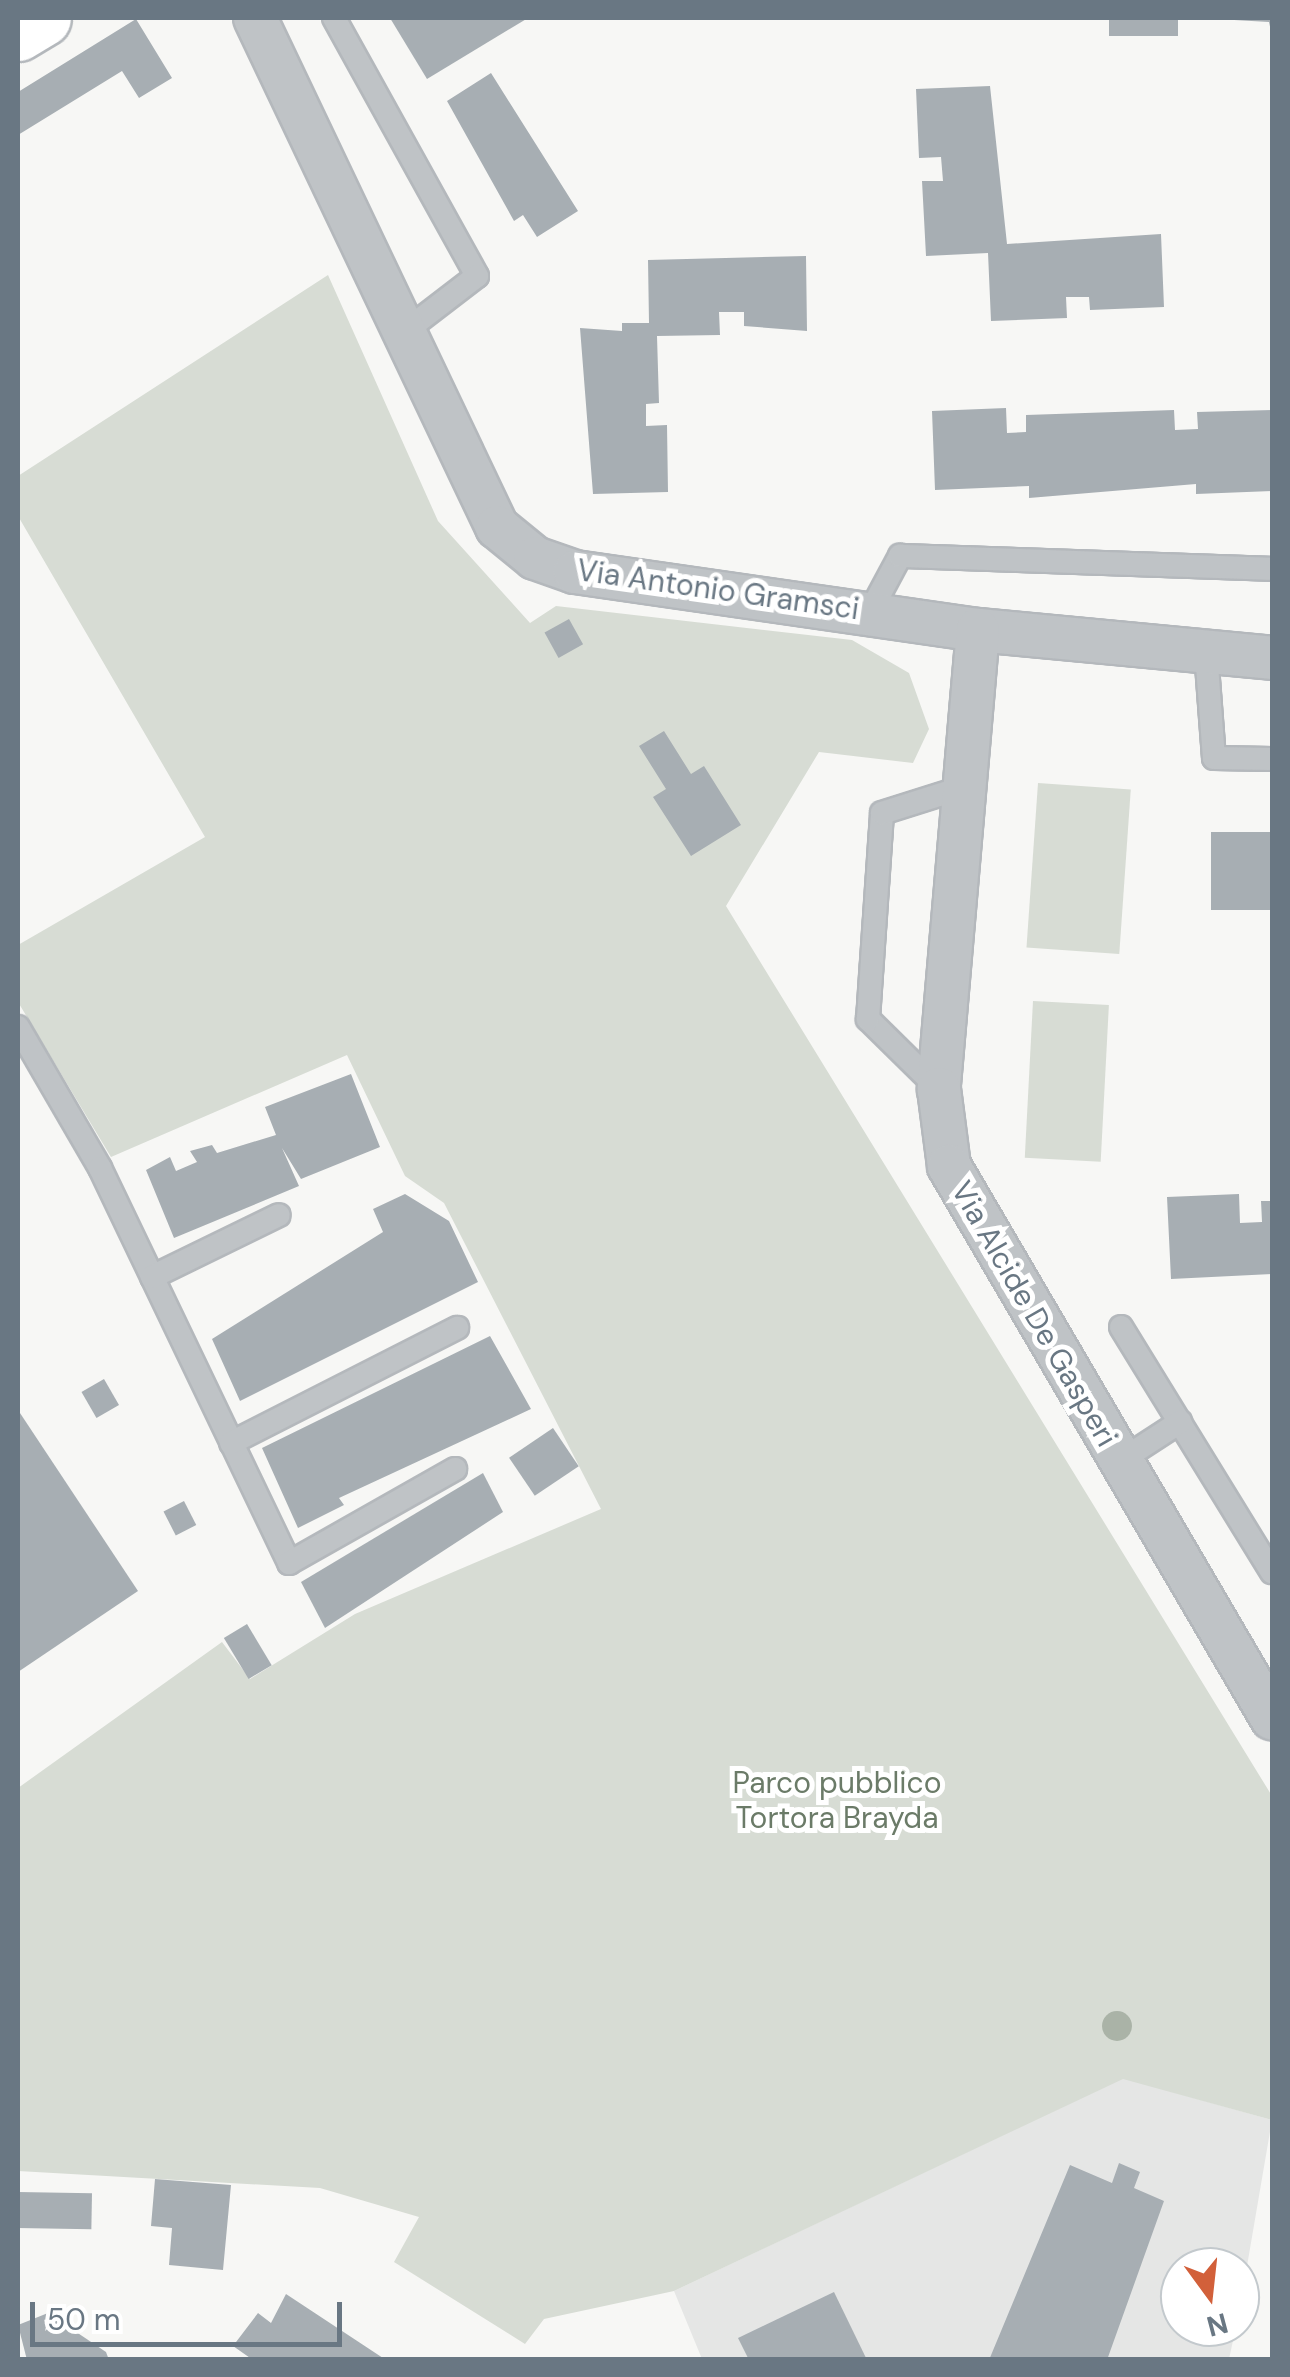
<!DOCTYPE html>
<html>
<head>
<meta charset="utf-8">
<style>
	body { margin:0 }
	#map { position:relative; width:1290px; height:2377px; overflow:hidden; background:#f7f7f5; font-family:"DM Sans",sans-serif }
	div>[style] { position:absolute }
	.built>* { inset:0; background:#e5e6e5 }
	.green>* { inset:0; background:#d7dcd4; transform-origin:0 0 }
	.building>* { inset:0; background:#a7aeb3; transform-origin:0 0 }
	.roads { filter:drop-shadow(2px 0 #b4b8bc) drop-shadow(-2px 0 #b4b8bc) drop-shadow(0 2px #b4b8bc) drop-shadow(0 -2px #b4b8bc) }
	.service>* { height:22px; margin:-11px; padding:0 11px; transform-origin:11px; border-radius:11px; background:#bfc3c6 }
	.minor>* { height:42px; margin:-21px; padding:0 21px; transform-origin:21px; border-radius:21px; background:#bfc3c6 }
	.secondary>* { height:55px; margin:-27.5px; padding:0 27.5px; transform-origin:27.5px; border-radius:27.5px; background:#fff }
	.trees>* { width:30px; height:30px; margin:-15px; border-radius:50%; background:#aab3a7 }
	span { translate:-50% -50%; white-space:nowrap; text-align:center; line-height:1.15; -webkit-text-stroke:10px #fff; paint-order:stroke }
	.street-label { font-size:30px; color:#697783 }
	.park-label { font-size:30px; color:#6b7b68 }
	.frame { position:absolute; inset:0; border:20px solid #697783; pointer-events:none }
	.north { position:absolute; left:1160px; top:2247px; width:100px; height:100px; box-sizing:border-box; background:#fff; border:2px solid #c3c9cd; border-radius:50%; rotate:165deg; font-size:28px; font-weight:700; line-height:40px; text-align:center; color:#697783 }
	.north::after { content:''; display:block; margin:auto; width:35px; height:45px; background:#d2603a; clip-path:polygon(50% 0,100% 100%,50% 72%,0 100%) }
	.scale { position:absolute; left:30px; top:2302px; width:312px; height:45px; box-sizing:border-box; border:5px solid #697783; border-top:0; padding-left:12px; font-size:30px; line-height:35px; white-space:nowrap; color:#697783; -webkit-text-stroke:8px #fff; paint-order:stroke }
</style>
</head>
<body>
<div id="map">
	<div class="built">
		<i style="clip-path:polygon(1123px 2078px,1272px 2120px,1240px 2307px,1240px 2267px,1180px 2267px,1180px 2327px,1236px 2327px,1229px 2359px,702px 2359px,674px 2291px)"></i>
	</div>
	<div class="green">
		<i style="clip-path:polygon(328px 275px,438px 521px,530px 623px,556px 606px,852px 640px,909px 673px,929px 729px,913px 763px,819px 752px,726px 906px,1272px 1796px,1272px 2120px,1123px 2079px,674px 2291px,544px 2319px,525px 2344px,394px 2262px,419px 2217px,320px 2188px,18px 2171px,18px 1788px,222px 1642px,250px 1679px,355px 1614px,601px 1509px,444px 1203px,405px 1176px,347px 1055px,111px 1157px,18px 1002px,18px 945px,205px 837px,18px 516px,18px 476px)"></i>
		<i style="left:1038px;top:783px;width:93px;height:165px;rotate:4deg"></i>
		<i style="left:1033px;top:1001px;width:76px;height:157px;rotate:3deg"></i>
	</div>
	<div class="building">
		<i style="clip-path:polygon(390px 18px,528px 18px,427px 79px)"></i>
		<i style="left:1109px;top:18px;width:69px;height:18px"></i>
		<i style="clip-path:polygon(1199px 18px,1272px 18px,1272px 36px,1269px 22px)"></i>
		<i style="clip-path:polygon(136px 19px,172px 78px,139px 98px,122px 71px,18px 135px,18px 92px)"></i>
		<i style="clip-path:polygon(491px 73px,578px 211px,537px 237px,523px 215px,514px 221px,447px 101px)"></i>
		<i style="clip-path:polygon(990px 86px,1007px 244px,1161px 234px,1164px 307px,1090px 310px,1089px 297px,1066px 297px,1067px 318px,991px 321px,988px 253px,926px 256px,922px 181px,943px 181px,941px 157px,919px 158px,916px 89px)"></i>
		<i style="clip-path:polygon(806px 256px,807px 331px,744px 326px,744px 312px,719px 312px,720px 335px,657px 336px,659px 403px,646px 404px,646px 426px,667px 425px,668px 492px,593px 494px,580px 328px,622px 331px,622px 323px,649px 323px,648px 260px)"></i>
		<i style="clip-path:polygon(1006px 408px,1007px 433px,1026px 432px,1026px 415px,1174px 410px,1175px 430px,1198px 429px,1197px 412px,1272px 410px,1272px 491px,1196px 494px,1196px 484px,1029px 498px,1029px 486px,935px 490px,932px 411px)"></i>
		<i style="left:569px;top:619px;width:29px;height:28px;rotate:61deg"></i>
		<i style="clip-path:polygon(664px 731px,691px 774px,704px 766px,741px 825px,691px 856px,653px 797px,666px 789px,639px 746px)"></i>
		<i style="left:1272px;top:832px;width:78px;height:61px;rotate:90deg"></i>
		<i style="clip-path:polygon(351px 1074px,380px 1147px,301px 1179px,282px 1148px,299px 1186px,174px 1238px,146px 1170px,170px 1157px,176px 1171px,197px 1162px,190px 1151px,212px 1145px,217px 1153px,276px 1135px,265px 1107px)"></i>
		<i style="clip-path:polygon(405px 1194px,449px 1221px,478px 1282px,240px 1401px,212px 1339px,383px 1232px,373px 1209px)"></i>
		<i style="clip-path:polygon(1239px 1194px,1240px 1223px,1262px 1222px,1261px 1201px,1272px 1201px,1272px 1274px,1171px 1279px,1167px 1197px)"></i>
		<i style="clip-path:polygon(490px 1336px,531px 1409px,339px 1498px,344px 1505px,298px 1528px,262px 1448px)"></i>
		<i style="left:104px;top:1379px;width:30px;height:26px;rotate:60deg"></i>
		<i style="clip-path:polygon(18px 1410px,138px 1591px,18px 1672px)"></i>
		<i style="left:553px;top:1428px;width:46px;height:53px;rotate:56deg"></i>
		<i style="clip-path:polygon(483px 1473px,503px 1512px,325px 1628px,301px 1582px)"></i>
		<i style="left:184px;top:1501px;width:27px;height:23px;rotate:63deg"></i>
		<i style="left:247px;top:1624px;width:48px;height:27px;rotate:59deg"></i>
		<i style="clip-path:polygon(1119px 2163px,1140px 2172px,1134px 2188px,1164px 2201px,1107px 2360px,989px 2360px,1070px 2165px,1112px 2183px)"></i>
		<i style="clip-path:polygon(155px 2179px,231px 2185px,223px 2270px,169px 2265px,172px 2228px,151px 2226px)"></i>
		<i style="left:18px;top:2192px;width:74px;height:36px;rotate:1deg"></i>
		<i style="clip-path:polygon(834px 2292px,867px 2360px,749px 2360px,738px 2338px)"></i>
		<i style="clip-path:polygon(286px 2294px,386px 2360px,253px 2360px,233px 2346px,258px 2313px,271px 2323px)"></i>
		<i style="clip-path:polygon(48px 2313px,106px 2352px,109px 2360px,27px 2360px,18px 2325px)"></i>
	</div>
	<div class="roads">
		<div class="service">
			<i style="left:334px;top:18px;width:295px;rotate:61deg"></i>
			<i style="left:477px;top:276px;width:92px;rotate:142.5deg"></i>
			<i style="left:870px;top:612px;width:64px;rotate:-61.8deg"></i>
			<i style="left:900px;top:556px;width:372px;rotate:2deg"></i>
			<i style="left:1206px;top:652px;width:106px;rotate:85.7deg"></i>
			<i style="left:1214px;top:758px;width:58px;rotate:1deg"></i>
			<i style="left:18px;top:1027px;width:163px;rotate:59.8deg"></i>
			<i style="left:100px;top:1168px;width:438px;rotate:64.4deg"></i>
			<i style="left:289px;top:1563px;width:191px;rotate:-29.5deg"></i>
			<i style="left:939px;top:1089px;width:100px;rotate:-135.4deg"></i>
			<i style="left:868px;top:1019px;width:206px;rotate:-86.1deg"></i>
			<i style="left:882px;top:813px;width:86px;rotate:-17.6deg"></i>
			<i style="left:152px;top:1277px;width:141px;rotate:-26deg"></i>
			<i style="left:1121px;top:1327px;width:288px;rotate:58.4deg"></i>
			<i style="left:231px;top:1443px;width:254px;rotate:-27deg"></i>
			<i style="left:1120px;top:1461px;width:72px;rotate:-33deg"></i>
		</div>
		<div class="minor">
			<i style="left:255px;top:18px;width:564px;rotate:64.57deg"></i>
			<i style="left:497px;top:527px;width:49px;rotate:39.2deg"></i>
			<i style="left:535px;top:558px;width:42px;rotate:19.3deg"></i>
			<i style="left:575px;top:572px;width:407px;rotate:8.2deg"></i>
			<i style="left:978px;top:630px;width:295px;rotate:5.4deg"></i>
			<i style="left:978px;top:630px;width:461px;rotate:94.9deg"></i>
			<i style="left:939px;top:1089px;width:78px;rotate:82.6deg"></i>
			<i style="left:949px;top:1166px;width:640px;rotate:59.67deg"></i>
		</div>
		<div class="secondary">
			<i style="left:18px;top:33px;width:29px;rotate:-31deg"></i>
		</div>
	</div>
	<div class="trees">
		<i style="left:1117px;top:2026px"></i>
	</div>
	<div class="street-label">
		<span style="left:718px;top:590px;rotate:8deg">Via Antonio Gramsci</span>
		<span style="left:1034px;top:1314px;rotate:60deg">Via Alcide De Gasperi</span>
	</div>
	<div class="park-label">
		<span style="left:837px;top:1800px">Parco pubblico<br>Tortora Brayda</span>
	</div>
	<div class="frame"></div>
	<div class="north">N</div>
	<div class="scale">50 m</div>
</div>
</body>
</html>
